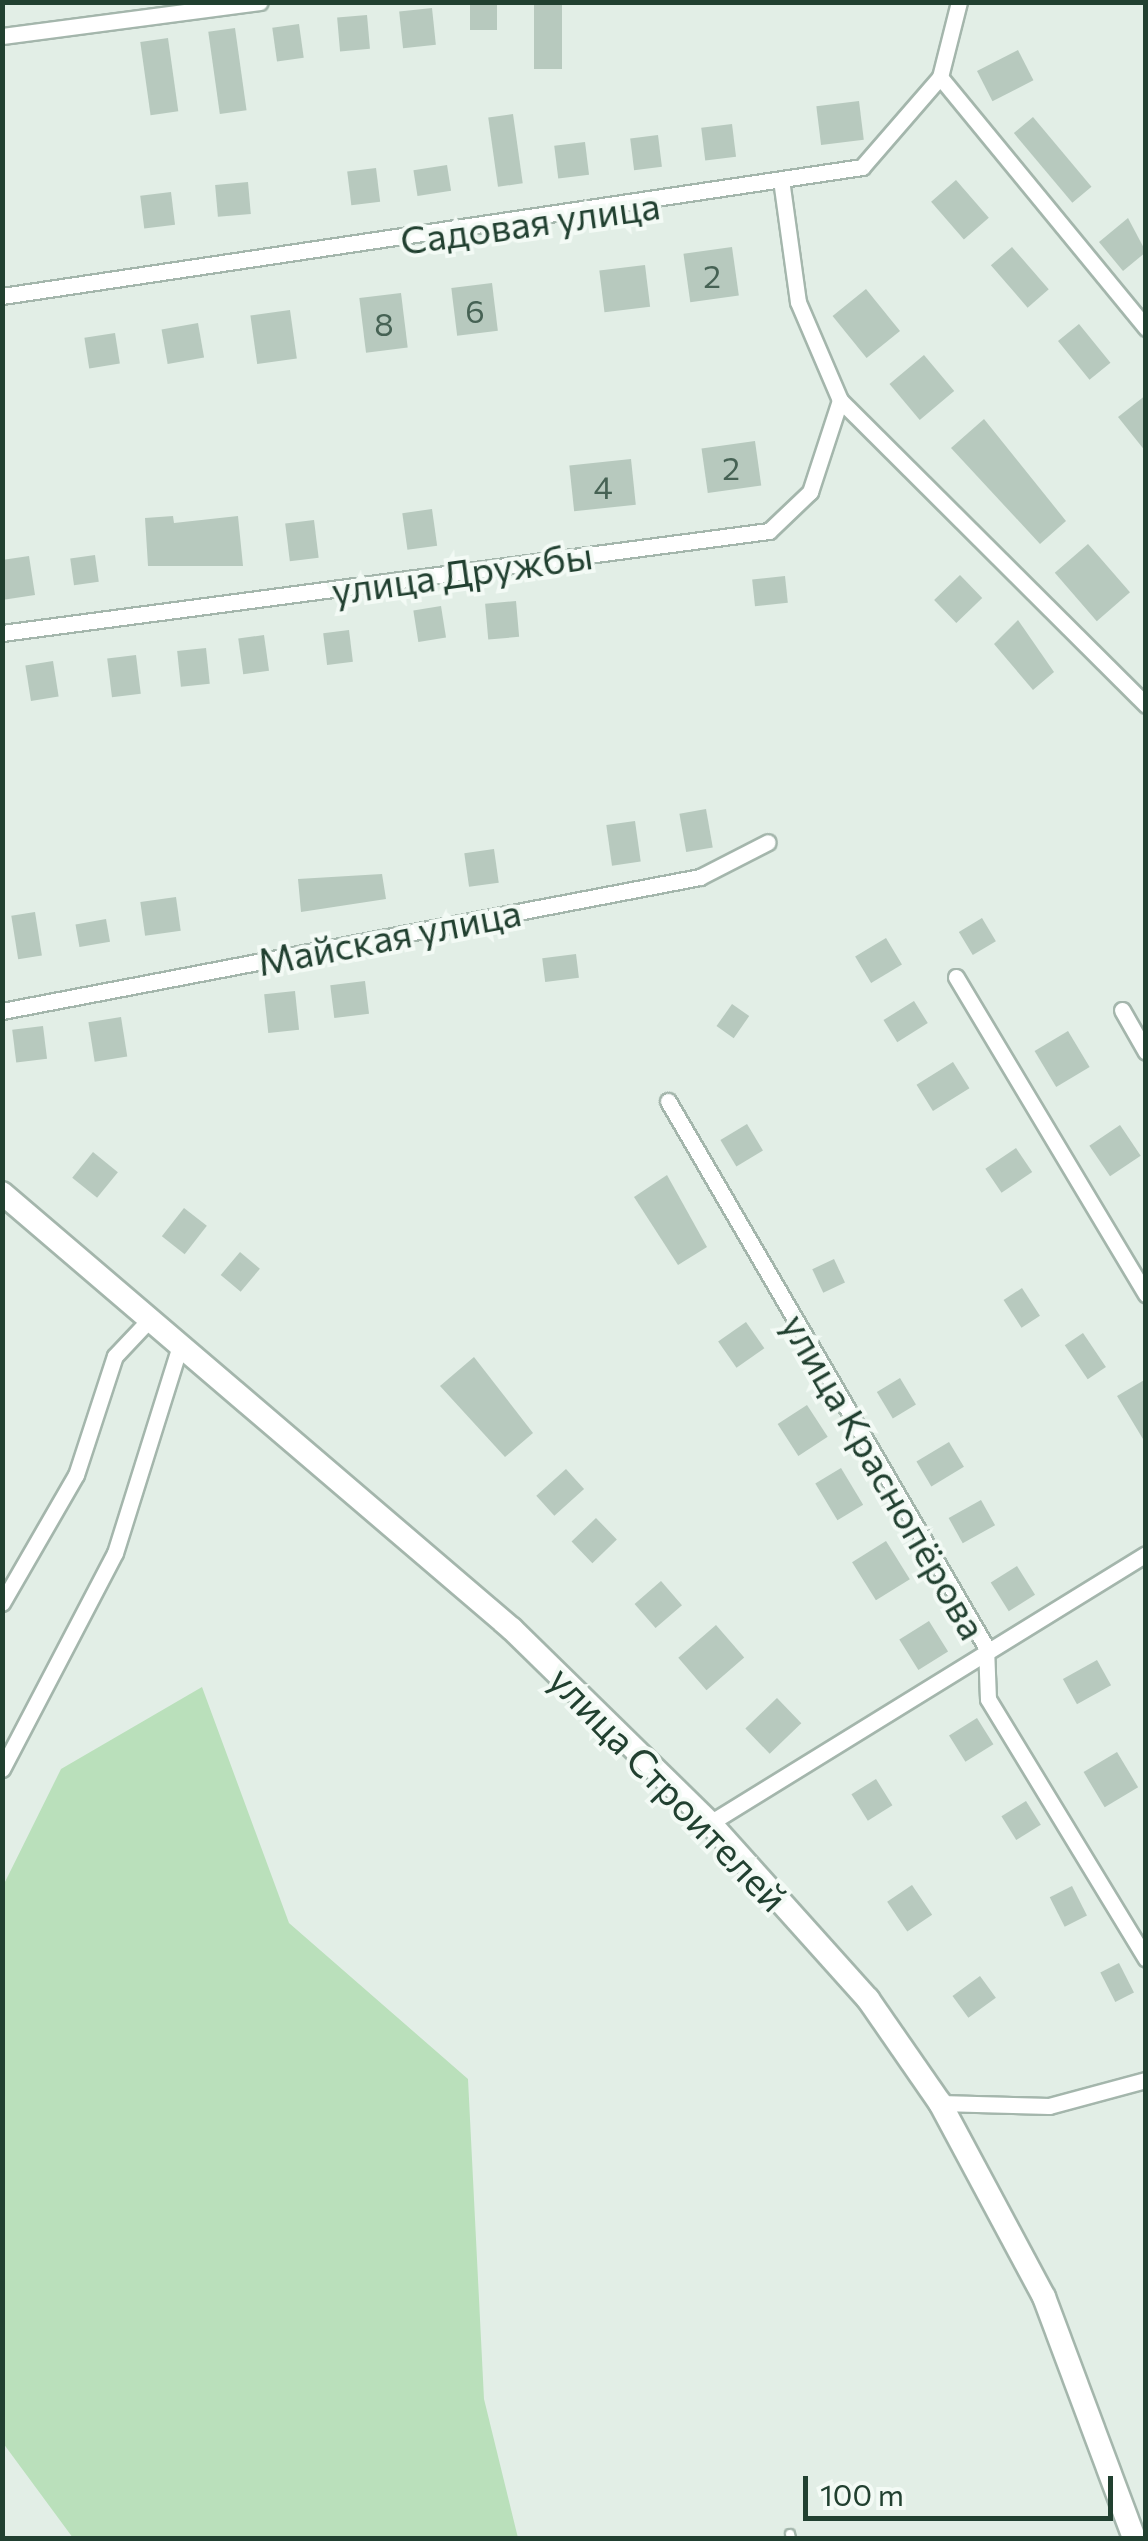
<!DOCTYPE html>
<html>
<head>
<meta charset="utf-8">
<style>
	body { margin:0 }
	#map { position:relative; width:1148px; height:2541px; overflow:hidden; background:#e2eee6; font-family:Commissioner,sans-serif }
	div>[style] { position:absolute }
	.green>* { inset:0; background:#bae0bb }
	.building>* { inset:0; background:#b7c9be; transform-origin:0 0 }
	.roads { filter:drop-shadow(2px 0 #a4b6ac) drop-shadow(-2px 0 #a4b6ac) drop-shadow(0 2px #a4b6ac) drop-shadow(0 -2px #a4b6ac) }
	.lane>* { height:8px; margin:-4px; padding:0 4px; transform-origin:4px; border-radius:4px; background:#fff }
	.street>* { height:15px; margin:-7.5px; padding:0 7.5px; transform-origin:7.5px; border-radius:7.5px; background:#fff }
	.secondary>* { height:22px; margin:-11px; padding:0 11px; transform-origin:11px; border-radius:11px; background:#fff }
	span { translate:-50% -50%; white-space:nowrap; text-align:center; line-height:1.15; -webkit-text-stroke:8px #f3faf5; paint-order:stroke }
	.number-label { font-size:32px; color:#466254 }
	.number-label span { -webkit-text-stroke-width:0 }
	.street-label { font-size:38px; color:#214030 }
	.frame { position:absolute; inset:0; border:5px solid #214030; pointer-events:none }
	.scale { position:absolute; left:803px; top:2476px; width:310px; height:45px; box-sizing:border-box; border:5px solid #214030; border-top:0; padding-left:12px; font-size:30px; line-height:35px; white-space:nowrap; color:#214030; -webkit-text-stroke:8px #f3faf5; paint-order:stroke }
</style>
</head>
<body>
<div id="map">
	<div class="green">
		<i style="clip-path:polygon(202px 1687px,289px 1923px,468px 2079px,484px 2399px,518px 2538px,73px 2538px,3px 2443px,3px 1886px,61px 1769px)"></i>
	</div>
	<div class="building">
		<i style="left:470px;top:2px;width:27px;height:28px"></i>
		<i style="left:534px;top:2px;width:28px;height:67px"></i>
		<i style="left:432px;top:8px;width:37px;height:33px;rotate:84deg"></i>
		<i style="left:367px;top:15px;width:34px;height:30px;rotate:85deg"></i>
		<i style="left:299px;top:24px;width:34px;height:27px;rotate:82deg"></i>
		<i style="left:235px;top:28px;width:83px;height:27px;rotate:82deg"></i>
		<i style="left:168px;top:38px;width:74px;height:28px;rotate:82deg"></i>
		<i style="left:1018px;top:50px;width:34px;height:46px;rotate:63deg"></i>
		<i style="left:859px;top:101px;width:39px;height:43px;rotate:83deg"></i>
		<i style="left:513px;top:114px;width:70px;height:25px;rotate:82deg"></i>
		<i style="left:1033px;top:117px;width:91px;height:25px;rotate:50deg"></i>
		<i style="left:732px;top:124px;width:33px;height:31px;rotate:83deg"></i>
		<i style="left:658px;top:135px;width:32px;height:28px;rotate:83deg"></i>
		<i style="left:585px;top:142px;width:33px;height:31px;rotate:83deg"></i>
		<i style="left:447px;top:165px;width:26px;height:34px;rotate:81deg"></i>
		<i style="left:376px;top:168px;width:34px;height:29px;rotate:83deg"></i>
		<i style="left:956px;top:180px;width:50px;height:33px;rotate:49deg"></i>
		<i style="left:248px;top:182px;width:32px;height:33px;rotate:85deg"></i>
		<i style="left:171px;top:192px;width:33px;height:31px;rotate:83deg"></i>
		<i style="clip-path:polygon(1128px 218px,1146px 252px,1123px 271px,1099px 242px)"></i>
		<i style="left:732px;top:247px;width:49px;height:49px;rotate:82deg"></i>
		<i style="left:1012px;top:247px;width:56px;height:28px;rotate:49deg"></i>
		<i style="left:645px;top:265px;width:42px;height:46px;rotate:83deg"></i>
		<i style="left:492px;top:283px;width:48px;height:41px;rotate:83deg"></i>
		<i style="left:866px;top:289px;width:54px;height:43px;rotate:51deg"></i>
		<i style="left:401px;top:293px;width:55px;height:42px;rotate:83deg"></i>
		<i style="left:290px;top:310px;width:49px;height:40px;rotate:82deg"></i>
		<i style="left:198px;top:323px;width:35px;height:37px;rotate:80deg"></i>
		<i style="left:1079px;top:324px;width:50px;height:27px;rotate:51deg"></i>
		<i style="left:115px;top:333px;width:31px;height:31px;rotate:81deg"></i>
		<i style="left:924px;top:355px;width:47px;height:45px;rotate:50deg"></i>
		<i style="clip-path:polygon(1146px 395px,1146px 452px,1118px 417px)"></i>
		<i style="clip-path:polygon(984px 419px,1066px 521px,1040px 544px,951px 448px)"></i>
		<i style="left:755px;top:441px;width:45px;height:54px;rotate:82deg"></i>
		<i style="left:631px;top:459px;width:46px;height:62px;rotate:84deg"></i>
		<i style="left:432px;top:509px;width:37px;height:30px;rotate:82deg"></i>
		<i style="clip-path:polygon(173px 516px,174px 523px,238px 516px,243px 566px,148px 566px,145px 518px)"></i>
		<i style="left:314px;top:520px;width:38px;height:29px;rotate:83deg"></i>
		<i style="left:1088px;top:544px;width:64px;height:44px;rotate:49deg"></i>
		<i style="left:95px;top:555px;width:27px;height:25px;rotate:82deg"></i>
		<i style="clip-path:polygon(29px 556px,35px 595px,2px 600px,2px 560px)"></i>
		<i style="left:960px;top:575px;width:32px;height:36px;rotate:46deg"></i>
		<i style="left:785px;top:576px;width:27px;height:33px;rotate:84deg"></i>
		<i style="left:516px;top:601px;width:36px;height:31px;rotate:85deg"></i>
		<i style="left:441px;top:606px;width:32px;height:28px;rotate:81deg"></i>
		<i style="clip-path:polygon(1018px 620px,1054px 672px,1033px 690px,994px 644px)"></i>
		<i style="left:349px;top:630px;width:32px;height:26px;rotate:83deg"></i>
		<i style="left:264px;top:635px;width:36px;height:26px;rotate:82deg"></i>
		<i style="left:206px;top:648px;width:36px;height:29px;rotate:84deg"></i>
		<i style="left:136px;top:655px;width:39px;height:29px;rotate:83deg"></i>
		<i style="left:53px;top:661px;width:36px;height:28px;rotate:81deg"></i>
		<i style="left:706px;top:809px;width:39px;height:27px;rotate:80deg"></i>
		<i style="left:635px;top:821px;width:41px;height:29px;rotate:82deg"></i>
		<i style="left:494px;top:849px;width:34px;height:30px;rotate:82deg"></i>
		<i style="clip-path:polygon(382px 874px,386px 899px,301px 912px,298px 879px)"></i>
		<i style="left:176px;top:897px;width:34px;height:36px;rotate:82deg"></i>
		<i style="left:35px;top:912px;width:44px;height:24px;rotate:81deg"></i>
		<i style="left:982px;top:918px;width:27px;height:27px;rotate:59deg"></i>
		<i style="left:106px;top:919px;width:23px;height:31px;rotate:80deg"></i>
		<i style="left:886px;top:938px;width:31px;height:36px;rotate:59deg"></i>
		<i style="left:576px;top:954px;width:24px;height:34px;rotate:83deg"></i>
		<i style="left:365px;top:981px;width:33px;height:35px;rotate:83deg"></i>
		<i style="left:295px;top:991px;width:39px;height:31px;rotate:84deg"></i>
		<i style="left:914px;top:1001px;width:26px;height:36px;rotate:58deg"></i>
		<i style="left:732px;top:1004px;width:21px;height:27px;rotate:35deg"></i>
		<i style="left:121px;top:1017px;width:40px;height:33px;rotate:81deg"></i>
		<i style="left:43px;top:1026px;width:33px;height:31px;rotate:83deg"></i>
		<i style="left:1068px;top:1031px;width:42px;height:39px;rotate:59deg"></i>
		<i style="left:953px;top:1062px;width:31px;height:43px;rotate:58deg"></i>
		<i style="left:747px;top:1124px;width:31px;height:31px;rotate:59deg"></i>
		<i style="left:1120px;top:1125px;width:37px;height:37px;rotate:56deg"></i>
		<i style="left:1016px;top:1148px;width:29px;height:37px;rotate:56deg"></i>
		<i style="left:93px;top:1152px;width:32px;height:33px;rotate:39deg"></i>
		<i style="clip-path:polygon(667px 1175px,707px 1247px,678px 1265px,634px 1197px)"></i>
		<i style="left:184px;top:1208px;width:29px;height:36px;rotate:38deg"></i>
		<i style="left:240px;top:1252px;width:26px;height:30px;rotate:40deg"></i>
		<i style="left:834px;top:1259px;width:26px;height:24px;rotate:65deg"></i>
		<i style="left:1022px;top:1288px;width:33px;height:22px;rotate:57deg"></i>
		<i style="left:746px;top:1322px;width:32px;height:34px;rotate:55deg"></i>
		<i style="left:1083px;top:1333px;width:41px;height:22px;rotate:56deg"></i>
		<i style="clip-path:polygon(474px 1357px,533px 1433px,505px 1457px,440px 1386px)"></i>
		<i style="left:900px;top:1378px;width:31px;height:27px;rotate:59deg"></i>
		<i style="clip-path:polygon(1146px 1379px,1146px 1444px,1117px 1396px)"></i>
		<i style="left:807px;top:1405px;width:38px;height:35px;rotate:57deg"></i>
		<i style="left:949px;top:1442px;width:29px;height:38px;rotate:59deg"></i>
		<i style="left:841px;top:1468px;width:43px;height:30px;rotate:59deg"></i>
		<i style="left:566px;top:1469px;width:27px;height:40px;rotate:48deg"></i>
		<i style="left:981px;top:1500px;width:29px;height:37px;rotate:61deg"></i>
		<i style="left:596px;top:1518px;width:30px;height:34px;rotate:46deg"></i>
		<i style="left:886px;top:1541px;width:45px;height:40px;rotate:58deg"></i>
		<i style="left:1017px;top:1566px;width:34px;height:31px;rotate:58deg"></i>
		<i style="left:661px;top:1581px;width:32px;height:35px;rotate:49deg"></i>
		<i style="left:929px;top:1621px;width:36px;height:35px;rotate:58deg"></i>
		<i style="left:716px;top:1625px;width:43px;height:50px;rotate:49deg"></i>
		<i style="left:1097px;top:1660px;width:29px;height:39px;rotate:61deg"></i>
		<i style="left:777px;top:1698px;width:35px;height:44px;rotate:46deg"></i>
		<i style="left:977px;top:1718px;width:31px;height:33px;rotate:58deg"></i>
		<i style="left:1117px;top:1752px;width:41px;height:39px;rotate:59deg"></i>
		<i style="left:876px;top:1779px;width:31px;height:29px;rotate:58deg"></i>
		<i style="left:1026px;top:1801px;width:28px;height:29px;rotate:58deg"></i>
		<i style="left:912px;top:1885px;width:36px;height:30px;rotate:56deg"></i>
		<i style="left:1072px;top:1886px;width:33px;height:25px;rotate:63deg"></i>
		<i style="left:1119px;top:1963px;width:33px;height:21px;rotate:63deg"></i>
		<i style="left:980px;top:1976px;width:27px;height:34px;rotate:54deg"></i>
	</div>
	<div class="roads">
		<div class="lane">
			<i style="left:790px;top:2534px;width:4px;rotate:76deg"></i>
		</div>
		<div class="street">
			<i style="left:2px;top:36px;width:260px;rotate:-7.5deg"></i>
			<i style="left:940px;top:77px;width:325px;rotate:50.6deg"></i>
			<i style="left:2px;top:296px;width:870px;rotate:-8.53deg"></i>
			<i style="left:862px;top:167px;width:119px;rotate:-49.1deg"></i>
			<i style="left:940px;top:77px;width:77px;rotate:-75.8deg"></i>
			<i style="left:840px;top:400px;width:432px;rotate:44.9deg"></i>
			<i style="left:2px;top:633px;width:774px;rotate:-7.58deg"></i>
			<i style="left:769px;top:531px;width:57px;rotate:-43.6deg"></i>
			<i style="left:810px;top:492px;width:97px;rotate:-71.9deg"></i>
			<i style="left:840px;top:400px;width:107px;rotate:-113.2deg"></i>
			<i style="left:798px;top:302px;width:117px;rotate:-97.9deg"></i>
			<i style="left:956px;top:977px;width:370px;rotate:59.1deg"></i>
			<i style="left:1122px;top:1010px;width:48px;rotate:60.3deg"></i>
			<i style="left:2px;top:1011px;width:711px;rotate:-10.87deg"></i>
			<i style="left:700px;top:877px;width:76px;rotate:-27.2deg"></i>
			<i style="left:668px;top:1101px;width:632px;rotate:59.78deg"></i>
			<i style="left:986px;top:1647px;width:52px;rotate:87.8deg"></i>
			<i style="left:988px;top:1699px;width:304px;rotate:58.7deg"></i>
			<i style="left:2px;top:1603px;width:148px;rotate:-60deg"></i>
			<i style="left:76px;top:1475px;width:125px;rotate:-71.9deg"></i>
			<i style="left:115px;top:1356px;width:50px;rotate:-46.6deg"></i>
			<i style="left:2px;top:1769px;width:244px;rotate:-62.4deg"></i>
			<i style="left:115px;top:1553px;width:217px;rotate:-72.6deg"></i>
			<i style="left:710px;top:1823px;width:512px;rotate:-31.67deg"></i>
			<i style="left:940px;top:2103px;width:109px;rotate:1.6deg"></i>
			<i style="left:1049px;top:2106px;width:100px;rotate:-15deg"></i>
		</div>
		<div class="secondary">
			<i style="left:2px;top:1193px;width:671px;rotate:40.53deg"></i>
			<i style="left:512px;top:1629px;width:277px;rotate:44.4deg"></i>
			<i style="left:710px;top:1823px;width:237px;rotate:48.1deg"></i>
			<i style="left:868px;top:1999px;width:126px;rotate:55.3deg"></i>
			<i style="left:940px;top:2103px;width:220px;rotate:61.8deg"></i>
			<i style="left:1044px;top:2297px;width:257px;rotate:69.5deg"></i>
		</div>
	</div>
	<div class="number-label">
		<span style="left:712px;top:275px">2</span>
		<span style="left:475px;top:310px">6</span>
		<span style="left:384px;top:323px">8</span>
		<span style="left:731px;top:467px">2</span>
		<span style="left:603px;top:486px">4</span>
	</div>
	<div class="street-label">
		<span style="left:530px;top:222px;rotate:-8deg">Садовая улица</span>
		<span style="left:462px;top:572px;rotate:-8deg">улица Дружбы</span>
		<span style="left:389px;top:936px;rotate:-11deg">Майская улица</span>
		<span style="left:885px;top:1476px;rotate:60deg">улица Краснопёрова</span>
		<span style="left:669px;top:1788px;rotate:46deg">улица Строителей</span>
	</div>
	<div class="frame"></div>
	<div class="scale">100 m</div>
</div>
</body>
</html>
